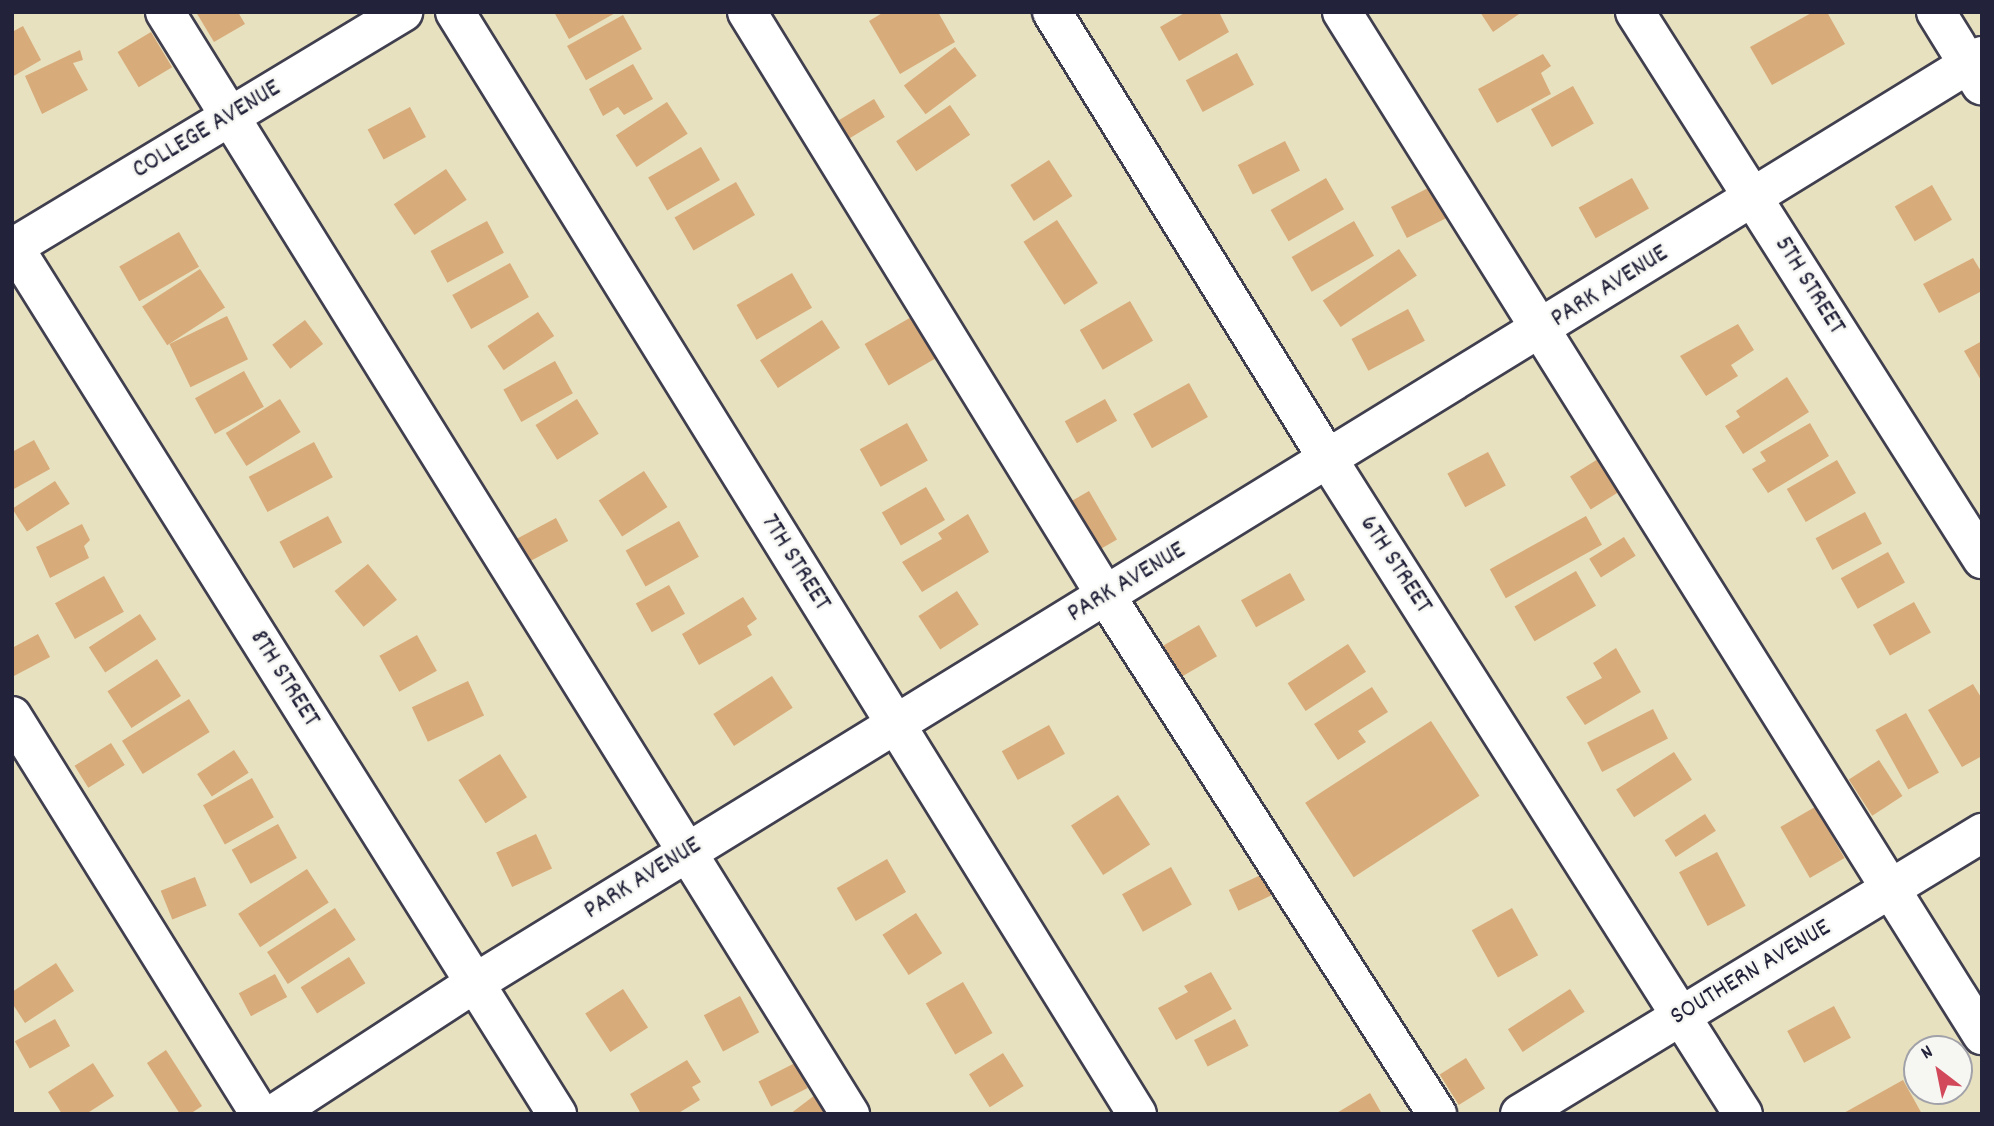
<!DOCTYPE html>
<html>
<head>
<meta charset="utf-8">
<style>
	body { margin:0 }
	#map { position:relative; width:1994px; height:1126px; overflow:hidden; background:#e8e1bf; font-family:Dekko,sans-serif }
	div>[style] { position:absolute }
	.building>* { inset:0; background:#d8ab7a; transform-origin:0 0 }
	.roads { filter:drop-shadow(2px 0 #403f4f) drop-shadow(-2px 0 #403f4f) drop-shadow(0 2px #403f4f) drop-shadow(0 -2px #403f4f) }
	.minor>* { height:38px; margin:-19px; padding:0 19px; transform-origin:19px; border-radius:19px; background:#fff }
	span { translate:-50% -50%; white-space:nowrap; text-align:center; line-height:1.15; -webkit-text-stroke:5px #f6f6f2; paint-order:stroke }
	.street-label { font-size:26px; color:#22223b }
	.frame { position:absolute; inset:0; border:14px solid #22223b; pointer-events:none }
	.north { position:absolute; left:1903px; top:1035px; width:70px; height:70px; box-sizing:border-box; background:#f6f6f2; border:2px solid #a1a1a9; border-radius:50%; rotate:328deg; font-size:19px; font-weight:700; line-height:28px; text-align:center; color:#22223b }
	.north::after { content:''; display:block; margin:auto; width:24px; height:32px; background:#d1495b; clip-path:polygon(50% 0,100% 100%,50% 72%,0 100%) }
</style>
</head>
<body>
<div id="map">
	<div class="building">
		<i style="clip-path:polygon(196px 12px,238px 12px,245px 24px,214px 42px)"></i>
		<i style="clip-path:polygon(554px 12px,617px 12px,569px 39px)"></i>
		<i style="clip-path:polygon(884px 12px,938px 12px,955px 42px,900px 74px,869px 21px)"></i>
		<i style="clip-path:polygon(1186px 12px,1219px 12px,1229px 32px,1179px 61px,1160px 27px)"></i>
		<i style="clip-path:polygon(1480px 12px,1522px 12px,1493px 32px)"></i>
		<i style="clip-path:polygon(1813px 12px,1827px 12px,1845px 44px,1772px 85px,1750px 47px)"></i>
		<i style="left:623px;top:15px;width:39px;height:64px;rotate:61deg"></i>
		<i style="clip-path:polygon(23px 26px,41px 60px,12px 77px,12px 32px)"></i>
		<i style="left:151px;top:32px;width:41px;height:39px;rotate:59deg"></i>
		<i style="left:955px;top:47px;width:36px;height:64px;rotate:53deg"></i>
		<i style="clip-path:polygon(80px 50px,83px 60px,73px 63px,88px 90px,42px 114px,25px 76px)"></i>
		<i style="left:1237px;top:53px;width:36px;height:58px;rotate:62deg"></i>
		<i style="clip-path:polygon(1543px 54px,1551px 66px,1541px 73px,1551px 94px,1497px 123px,1478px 89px)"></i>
		<i style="clip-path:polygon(633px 64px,653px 99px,624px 115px,618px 107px,603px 116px,589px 89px)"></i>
		<i style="left:1573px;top:86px;width:43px;height:48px;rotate:61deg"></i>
		<i style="left:874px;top:99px;width:21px;height:43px;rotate:59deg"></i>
		<i style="left:667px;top:102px;width:38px;height:61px;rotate:57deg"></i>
		<i style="left:950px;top:105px;width:36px;height:65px;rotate:56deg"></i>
		<i style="left:410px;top:107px;width:34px;height:48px;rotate:62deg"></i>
		<i style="left:1285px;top:141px;width:33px;height:53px;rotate:63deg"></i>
		<i style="left:701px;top:147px;width:38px;height:61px;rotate:60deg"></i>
		<i style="left:1049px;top:160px;width:43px;height:46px;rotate:57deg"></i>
		<i style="left:446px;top:169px;width:37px;height:63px;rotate:56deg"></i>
		<i style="left:1326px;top:178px;width:36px;height:64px;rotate:60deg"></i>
		<i style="left:1632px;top:178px;width:35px;height:61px;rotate:61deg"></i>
		<i style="left:736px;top:182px;width:38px;height:71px;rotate:60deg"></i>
		<i style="left:1932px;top:185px;width:40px;height:43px;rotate:60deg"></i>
		<i style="left:1432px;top:186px;width:35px;height:46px;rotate:63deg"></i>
		<i style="left:1057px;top:220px;width:75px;height:40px;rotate:57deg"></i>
		<i style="left:487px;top:221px;width:36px;height:64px;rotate:62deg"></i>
		<i style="left:1354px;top:221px;width:40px;height:72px;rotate:60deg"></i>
		<i style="left:179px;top:232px;width:40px;height:69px;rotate:60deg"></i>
		<i style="left:1399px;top:249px;width:32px;height:92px;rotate:56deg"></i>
		<i style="clip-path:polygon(1973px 258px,1982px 273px,1982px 291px,1939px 313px,1923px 284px)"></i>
		<i style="left:510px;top:263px;width:39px;height:66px;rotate:61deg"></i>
		<i style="left:200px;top:269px;width:46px;height:69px;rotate:57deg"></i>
		<i style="left:792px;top:273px;width:40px;height:64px;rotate:60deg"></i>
		<i style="left:1130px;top:301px;width:46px;height:58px;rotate:60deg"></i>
		<i style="left:1408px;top:309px;width:36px;height:64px;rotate:62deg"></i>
		<i style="left:538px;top:312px;width:29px;height:61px;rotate:56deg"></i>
		<i style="left:920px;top:312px;width:48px;height:64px;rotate:60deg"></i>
		<i style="left:227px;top:316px;width:48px;height:64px;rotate:64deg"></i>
		<i style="left:305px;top:320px;width:30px;height:41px;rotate:53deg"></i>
		<i style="left:822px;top:320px;width:33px;height:74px;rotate:57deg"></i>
		<i style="clip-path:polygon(1738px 324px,1754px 350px,1731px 365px,1738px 376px,1706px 396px,1680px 356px)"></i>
		<i style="clip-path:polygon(1982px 341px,1982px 382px,1964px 351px)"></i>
		<i style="left:555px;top:361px;width:37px;height:59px;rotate:61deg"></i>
		<i style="left:244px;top:371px;width:41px;height:56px;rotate:61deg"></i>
		<i style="clip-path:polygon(1787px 377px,1809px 412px,1743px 454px,1725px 426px,1740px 417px,1736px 411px)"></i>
		<i style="left:1189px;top:383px;width:39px;height:64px;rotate:61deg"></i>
		<i style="left:280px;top:399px;width:39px;height:64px;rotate:58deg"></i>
		<i style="left:577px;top:399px;width:41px;height:49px;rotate:58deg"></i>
		<i style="left:1105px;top:399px;width:25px;height:46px;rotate:61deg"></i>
		<i style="left:907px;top:423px;width:43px;height:54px;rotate:61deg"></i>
		<i style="clip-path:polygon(1810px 423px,1829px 456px,1768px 493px,1752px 469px,1766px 461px,1760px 452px)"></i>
		<i style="clip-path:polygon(34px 440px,50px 469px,12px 490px,12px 452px)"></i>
		<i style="left:314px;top:442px;width:40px;height:74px;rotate:62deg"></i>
		<i style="left:1488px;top:452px;width:38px;height:46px;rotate:62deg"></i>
		<i style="left:1598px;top:459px;width:39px;height:33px;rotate:58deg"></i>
		<i style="left:1837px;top:460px;width:38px;height:58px;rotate:60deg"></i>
		<i style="left:644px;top:471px;width:43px;height:54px;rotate:57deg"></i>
		<i style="left:55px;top:481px;width:27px;height:51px;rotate:57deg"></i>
		<i style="left:926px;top:487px;width:38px;height:51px;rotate:60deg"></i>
		<i style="left:1089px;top:491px;width:56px;height:20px;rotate:60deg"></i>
		<i style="left:1865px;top:512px;width:36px;height:56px;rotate:62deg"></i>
		<i style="clip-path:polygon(968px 514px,989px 552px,922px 592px,902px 562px,942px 539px,938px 533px)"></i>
		<i style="left:328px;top:516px;width:30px;height:55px;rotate:62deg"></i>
		<i style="left:1586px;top:516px;width:33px;height:110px;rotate:61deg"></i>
		<i style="left:556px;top:518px;width:26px;height:46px;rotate:62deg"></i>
		<i style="left:679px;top:521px;width:41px;height:61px;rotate:61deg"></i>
		<i style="clip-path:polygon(82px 524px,90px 540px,84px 546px,89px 558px,50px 578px,36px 547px)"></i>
		<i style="left:1624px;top:537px;width:22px;height:41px;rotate:58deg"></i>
		<i style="left:1888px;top:552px;width:35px;height:54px;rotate:61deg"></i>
		<i style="left:368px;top:564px;width:46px;height:43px;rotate:51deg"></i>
		<i style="left:1576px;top:571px;width:40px;height:71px;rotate:60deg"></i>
		<i style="left:1290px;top:573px;width:31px;height:56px;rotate:61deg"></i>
		<i style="left:104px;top:576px;width:41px;height:56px;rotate:61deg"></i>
		<i style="left:669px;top:585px;width:33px;height:38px;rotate:61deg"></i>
		<i style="left:957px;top:591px;width:40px;height:46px;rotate:57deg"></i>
		<i style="clip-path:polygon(743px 597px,757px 619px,747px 626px,752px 635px,699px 665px,682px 634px)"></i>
		<i style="left:1914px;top:602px;width:35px;height:47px;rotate:61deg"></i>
		<i style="left:140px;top:614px;width:30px;height:61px;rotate:57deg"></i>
		<i style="left:1199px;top:625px;width:36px;height:46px;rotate:60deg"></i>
		<i style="clip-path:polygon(38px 634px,50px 657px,12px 677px,12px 648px)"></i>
		<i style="left:417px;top:635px;width:41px;height:43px;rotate:61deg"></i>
		<i style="left:1348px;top:644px;width:33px;height:72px;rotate:57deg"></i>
		<i style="clip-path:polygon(1616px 648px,1641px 692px,1585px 725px,1566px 697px,1602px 678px,1593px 663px)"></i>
		<i style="left:157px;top:659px;width:44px;height:59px;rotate:57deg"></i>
		<i style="left:772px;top:676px;width:38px;height:70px;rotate:57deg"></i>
		<i style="left:468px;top:681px;width:38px;height:62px;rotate:65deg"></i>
		<i style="clip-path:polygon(1973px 684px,1982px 699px,1982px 756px,1962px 767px,1928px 710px)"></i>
		<i style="clip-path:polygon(1372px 687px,1388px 712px,1358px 731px,1366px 742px,1338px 760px,1314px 724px)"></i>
		<i style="left:189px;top:699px;width:39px;height:79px;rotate:58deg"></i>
		<i style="left:1653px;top:709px;width:33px;height:74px;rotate:63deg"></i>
		<i style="left:1906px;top:713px;width:68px;height:35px;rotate:61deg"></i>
		<i style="left:1431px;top:721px;width:89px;height:150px;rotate:57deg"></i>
		<i style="left:1049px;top:725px;width:33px;height:54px;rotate:61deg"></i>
		<i style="left:111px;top:743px;width:26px;height:43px;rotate:58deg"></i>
		<i style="left:234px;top:750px;width:27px;height:44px;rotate:57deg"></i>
		<i style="left:1674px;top:752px;width:33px;height:69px;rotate:57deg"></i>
		<i style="left:500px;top:754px;width:51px;height:49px;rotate:58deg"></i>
		<i style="left:1879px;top:760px;width:43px;height:36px;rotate:57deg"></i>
		<i style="left:252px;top:778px;width:45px;height:56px;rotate:61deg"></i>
		<i style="left:1118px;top:795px;width:59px;height:56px;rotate:57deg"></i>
		<i style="left:1815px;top:807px;width:59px;height:40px;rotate:60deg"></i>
		<i style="left:1705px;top:814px;width:20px;height:48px;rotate:57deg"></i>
		<i style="left:278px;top:824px;width:39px;height:53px;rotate:61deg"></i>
		<i style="left:536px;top:834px;width:38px;height:44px;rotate:65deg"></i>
		<i style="left:1717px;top:852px;width:61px;height:43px;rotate:62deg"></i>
		<i style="left:887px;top:859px;width:38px;height:58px;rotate:60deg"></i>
		<i style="left:1171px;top:867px;width:43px;height:56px;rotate:61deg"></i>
		<i style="left:307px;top:869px;width:40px;height:82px;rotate:57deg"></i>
		<i style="left:1265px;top:873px;width:23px;height:40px;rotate:65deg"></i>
		<i style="left:195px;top:877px;width:31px;height:37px;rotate:68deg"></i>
		<i style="left:335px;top:908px;width:38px;height:81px;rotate:57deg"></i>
		<i style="left:1512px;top:908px;width:54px;height:46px;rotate:61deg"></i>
		<i style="left:916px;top:913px;width:48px;height:40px;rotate:57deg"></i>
		<i style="left:349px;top:957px;width:31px;height:57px;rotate:58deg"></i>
		<i style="clip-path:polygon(56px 963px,74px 991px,25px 1023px,12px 1003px,12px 992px)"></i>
		<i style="clip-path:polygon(1211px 972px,1232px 1009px,1176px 1040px,1158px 1008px,1188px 992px,1184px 986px)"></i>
		<i style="left:275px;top:974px;width:26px;height:41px;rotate:62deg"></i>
		<i style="left:963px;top:982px;width:59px;height:43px;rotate:60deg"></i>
		<i style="left:623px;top:989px;width:46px;height:45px;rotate:57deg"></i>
		<i style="left:1570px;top:989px;width:27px;height:74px;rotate:57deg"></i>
		<i style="left:740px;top:996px;width:41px;height:41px;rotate:62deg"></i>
		<i style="left:1834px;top:1006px;width:36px;height:53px;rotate:62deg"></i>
		<i style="left:55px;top:1019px;width:31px;height:46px;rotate:61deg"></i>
		<i style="left:1235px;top:1019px;width:30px;height:46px;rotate:63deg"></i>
		<i style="clip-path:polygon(166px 1050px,202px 1106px,190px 1114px,180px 1114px,147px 1063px)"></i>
		<i style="left:1003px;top:1053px;width:39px;height:40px;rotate:58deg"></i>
		<i style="left:1466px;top:1058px;width:36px;height:31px;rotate:58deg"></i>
		<i style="clip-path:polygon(687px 1060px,701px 1082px,692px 1087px,700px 1100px,677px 1114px,641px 1114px,630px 1094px)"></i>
		<i style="clip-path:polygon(93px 1063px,114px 1096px,86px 1114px,62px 1114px,48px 1092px)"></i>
		<i style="left:795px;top:1063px;width:28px;height:41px;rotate:63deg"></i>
		<i style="clip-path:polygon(1903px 1080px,1922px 1114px,1842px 1114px)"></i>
		<i style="clip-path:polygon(1370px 1093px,1382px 1114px,1335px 1114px)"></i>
		<i style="clip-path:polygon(815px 1095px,829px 1114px,790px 1114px)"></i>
	</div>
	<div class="roads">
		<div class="minor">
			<i style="left:165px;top:12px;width:1298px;rotate:58.14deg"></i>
			<i style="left:455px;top:12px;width:1296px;rotate:58.25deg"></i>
			<i style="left:747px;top:12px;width:686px;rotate:58.42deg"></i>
			<i style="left:1106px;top:596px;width:615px;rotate:57.42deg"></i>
			<i style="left:1052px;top:12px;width:528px;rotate:58.33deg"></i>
			<i style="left:1329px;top:461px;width:773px;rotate:57.63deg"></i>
			<i style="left:1342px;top:12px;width:1207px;rotate:57.97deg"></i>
			<i style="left:1635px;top:12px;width:648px;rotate:57.61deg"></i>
			<i style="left:1936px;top:12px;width:86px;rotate:58.3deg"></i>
			<i style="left:12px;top:244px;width:1027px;rotate:57.94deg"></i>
			<i style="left:12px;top:248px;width:457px;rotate:-31.1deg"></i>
			<i style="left:12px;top:716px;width:469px;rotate:58.1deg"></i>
			<i style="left:274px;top:1114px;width:240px;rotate:-33.1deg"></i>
			<i style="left:475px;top:983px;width:1769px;rotate:-31.6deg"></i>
			<i style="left:1520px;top:1114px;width:541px;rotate:-31.31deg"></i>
		</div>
	</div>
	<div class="street-label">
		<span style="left:207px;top:130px;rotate:-31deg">COLLEGE AVENUE</span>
		<span style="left:1809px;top:286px;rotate:58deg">5TH STREET</span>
		<span style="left:1610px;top:287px;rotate:-32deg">PARK AVENUE</span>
		<span style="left:795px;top:563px;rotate:58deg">7TH STREET</span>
		<span style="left:1395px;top:565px;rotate:57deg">6TH STREET</span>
		<span style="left:1127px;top:583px;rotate:-31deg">PARK AVENUE</span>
		<span style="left:284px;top:679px;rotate:58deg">8TH STREET</span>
		<span style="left:643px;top:879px;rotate:-32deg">PARK AVENUE</span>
		<span style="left:1751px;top:973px;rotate:-31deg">SOUTHERN AVENUE</span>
	</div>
	<div class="frame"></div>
	<div class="north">N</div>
</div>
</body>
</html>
